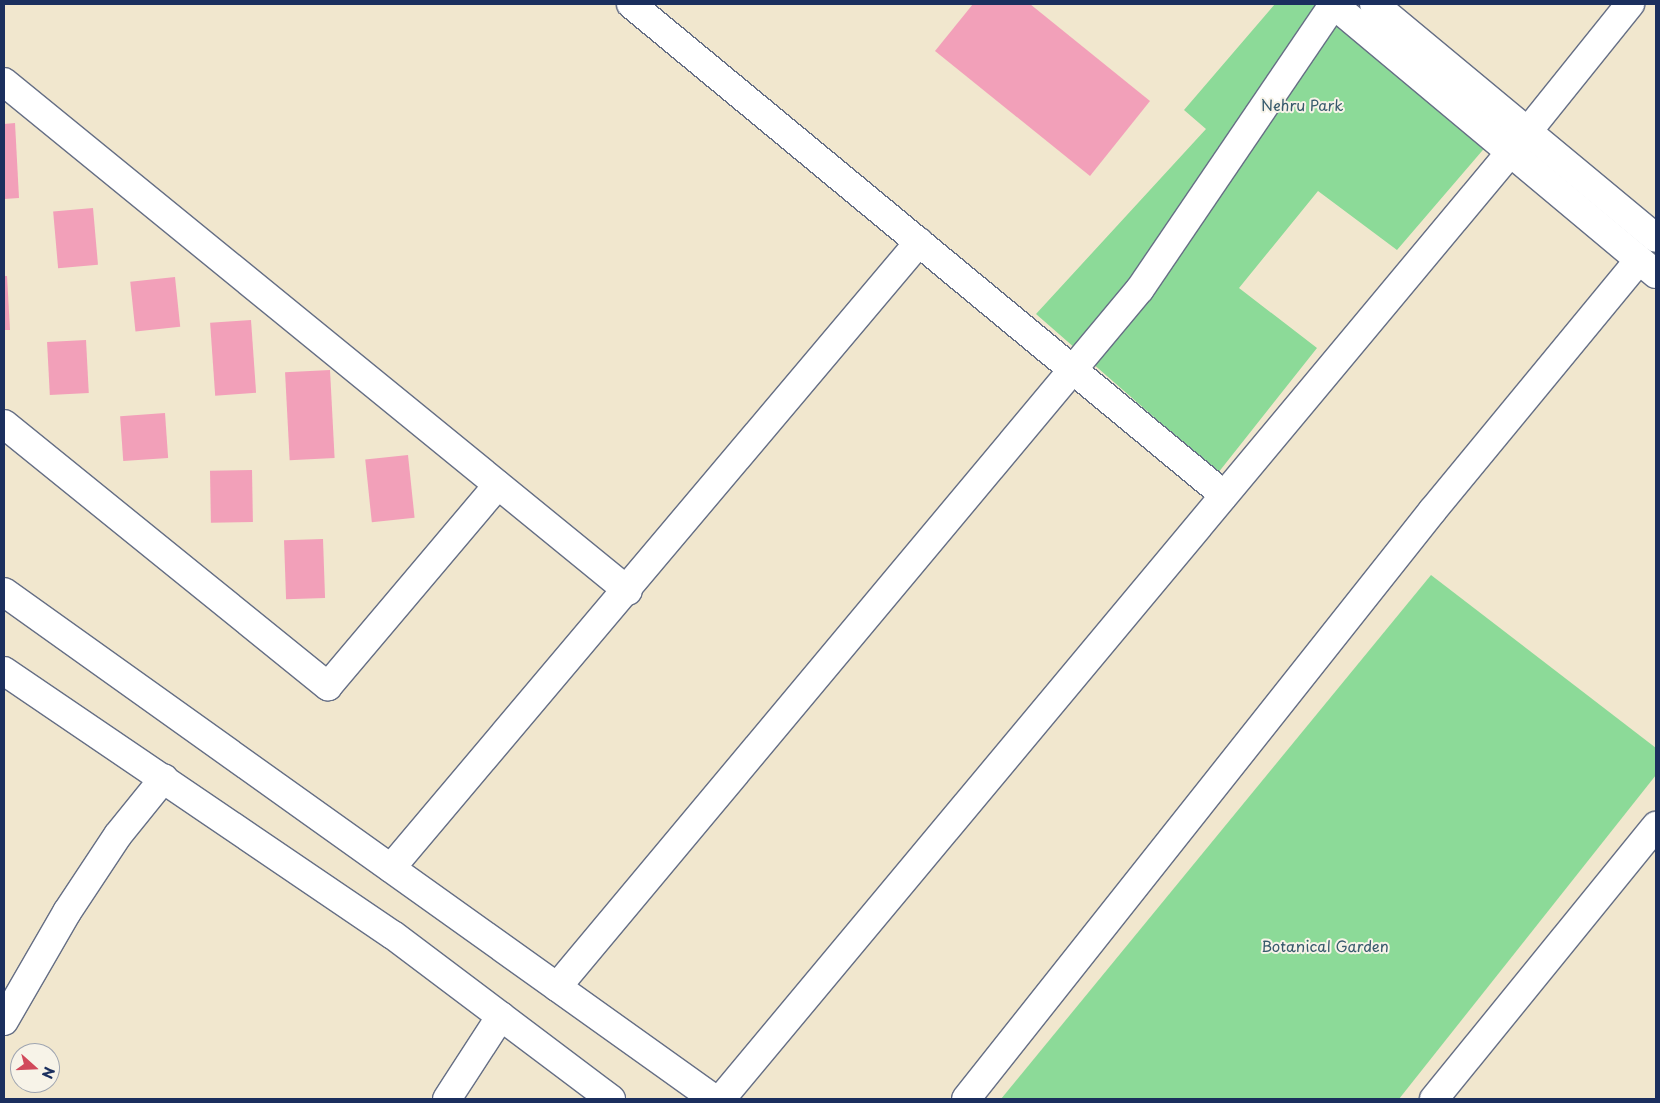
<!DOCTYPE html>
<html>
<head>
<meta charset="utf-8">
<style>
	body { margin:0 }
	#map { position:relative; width:1660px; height:1103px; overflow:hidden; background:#f1e7ce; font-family:"Playpen Sans",sans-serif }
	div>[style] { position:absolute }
	.green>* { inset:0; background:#8cda98 }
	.building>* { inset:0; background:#f2a0b9; transform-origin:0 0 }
	.roads { filter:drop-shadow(1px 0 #666f85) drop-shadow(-1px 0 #666f85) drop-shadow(0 1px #666f85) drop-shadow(0 -1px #666f85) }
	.minor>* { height:28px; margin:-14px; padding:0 14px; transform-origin:14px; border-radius:14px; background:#fff }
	span { translate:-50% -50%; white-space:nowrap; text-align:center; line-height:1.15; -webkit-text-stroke:4px #f7f3e8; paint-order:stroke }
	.park-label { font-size:15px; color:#375a6c }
	.frame { position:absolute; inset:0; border:5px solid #1b2f5e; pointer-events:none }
	.north { position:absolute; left:10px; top:1043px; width:50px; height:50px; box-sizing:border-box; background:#f7f3e8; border:1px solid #9fa5b1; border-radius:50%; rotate:110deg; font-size:14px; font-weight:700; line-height:20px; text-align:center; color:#1b2f5e }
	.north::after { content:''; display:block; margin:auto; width:18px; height:22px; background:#d1495b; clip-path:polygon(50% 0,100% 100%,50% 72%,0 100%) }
</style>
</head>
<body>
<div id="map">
	<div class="green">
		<i style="clip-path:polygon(1275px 4px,1316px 4px,1488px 144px,1397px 250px,1318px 191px,1239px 288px,1317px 348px,1218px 473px,1036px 314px,1206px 129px,1184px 110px)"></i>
		<i style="clip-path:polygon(1431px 575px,1656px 748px,1656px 775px,1399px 1099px,1001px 1099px)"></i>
	</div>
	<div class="building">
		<i style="clip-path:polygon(973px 4px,1030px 4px,1150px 101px,1090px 176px,935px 51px)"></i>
		<i style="clip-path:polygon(15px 123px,19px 198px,4px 199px,4px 124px)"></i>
		<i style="left:93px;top:208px;width:57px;height:40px;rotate:85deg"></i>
		<i style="clip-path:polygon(4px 276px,7px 276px,10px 330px,4px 330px)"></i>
		<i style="left:175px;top:277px;width:50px;height:45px;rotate:84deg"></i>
		<i style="left:251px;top:320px;width:73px;height:41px;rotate:86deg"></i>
		<i style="left:86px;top:340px;width:53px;height:39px;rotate:87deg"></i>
		<i style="left:330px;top:370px;width:88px;height:45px;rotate:87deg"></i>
		<i style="left:165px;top:413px;width:45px;height:45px;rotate:86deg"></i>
		<i style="left:408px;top:455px;width:63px;height:43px;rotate:84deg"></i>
		<i style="left:252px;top:470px;width:52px;height:42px;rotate:89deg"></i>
		<i style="left:323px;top:539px;width:59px;height:39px;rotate:88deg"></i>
	</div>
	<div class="roads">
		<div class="minor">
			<i style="left:631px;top:4px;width:770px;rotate:39.62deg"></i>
			<i style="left:1333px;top:4px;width:421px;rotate:39.9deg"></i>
			<i style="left:1374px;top:4px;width:366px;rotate:39.7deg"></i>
			<i style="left:4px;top:82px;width:805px;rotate:39.2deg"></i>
			<i style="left:4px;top:424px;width:417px;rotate:39deg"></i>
			<i style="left:328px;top:686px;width:263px;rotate:-49.8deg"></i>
			<i style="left:4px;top:592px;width:872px;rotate:35.53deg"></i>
			<i style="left:4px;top:671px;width:470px;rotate:34.2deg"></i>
			<i style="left:393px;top:935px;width:273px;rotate:37deg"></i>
			<i style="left:391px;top:868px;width:819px;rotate:-49.85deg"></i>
			<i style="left:557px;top:987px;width:909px;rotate:-50.13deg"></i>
			<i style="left:1140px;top:289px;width:345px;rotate:-55.8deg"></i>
			<i style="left:4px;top:1021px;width:126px;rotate:-60deg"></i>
			<i style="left:67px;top:912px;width:92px;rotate:-56.5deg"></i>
			<i style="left:118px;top:835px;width:73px;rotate:-51.1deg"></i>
			<i style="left:447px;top:1099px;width:99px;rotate:-57deg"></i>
			<i style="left:721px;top:1099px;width:1260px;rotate:-50.18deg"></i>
			<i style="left:1528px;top:131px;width:163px;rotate:-51.2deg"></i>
			<i style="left:966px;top:1099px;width:752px;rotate:-51.59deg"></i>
			<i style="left:1433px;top:510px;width:324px;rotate:-50.5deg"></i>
			<i style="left:1434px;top:1099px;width:352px;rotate:-50.9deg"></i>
		</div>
	</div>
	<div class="park-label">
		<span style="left:1302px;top:105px">Nehru Park</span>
		<span style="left:1325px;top:946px">Botanical Garden</span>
	</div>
	<div class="frame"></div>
	<div class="north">N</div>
</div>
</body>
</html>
